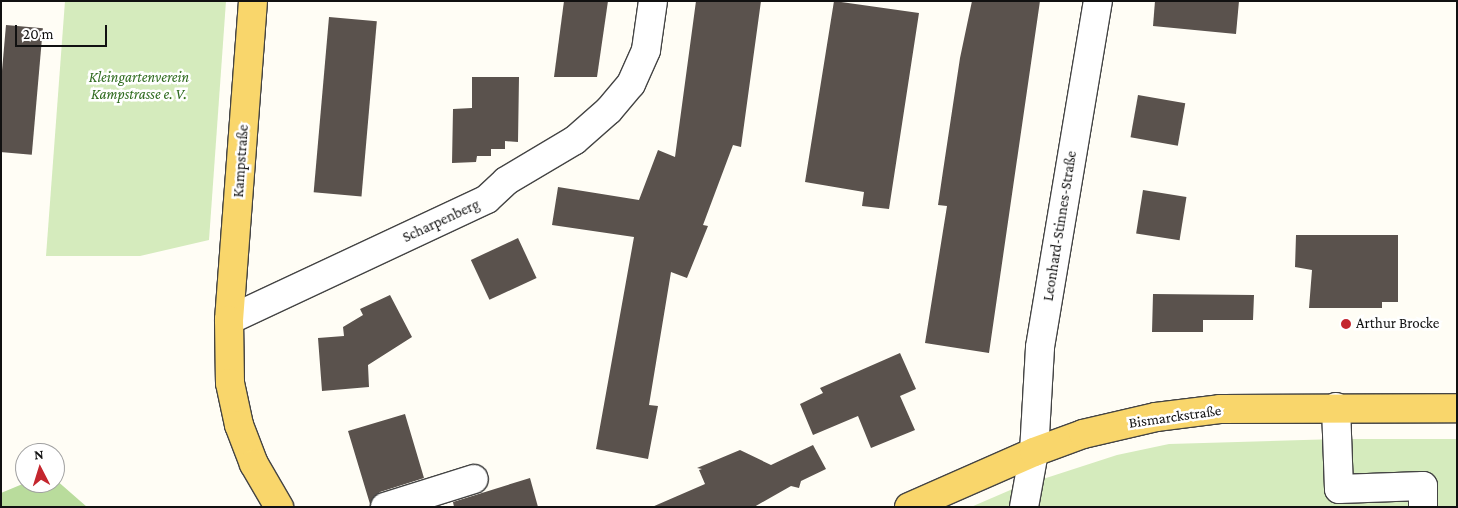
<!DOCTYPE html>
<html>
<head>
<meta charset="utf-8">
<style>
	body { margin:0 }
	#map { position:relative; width:1458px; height:508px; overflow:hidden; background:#fffdf5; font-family:"Crimson Pro",serif }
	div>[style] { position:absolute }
	.green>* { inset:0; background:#d5ebbd }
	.forest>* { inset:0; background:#b9dc9c }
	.building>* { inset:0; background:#5a524d; transform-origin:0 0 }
	.roads { filter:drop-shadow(1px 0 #444) drop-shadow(-1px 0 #444) drop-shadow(0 1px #444) drop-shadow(0 -1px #444) }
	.minor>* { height:28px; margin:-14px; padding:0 14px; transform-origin:14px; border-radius:14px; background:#fff }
	.major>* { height:28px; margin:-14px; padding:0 14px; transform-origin:14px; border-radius:14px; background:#f9d66b }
	.dots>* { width:14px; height:14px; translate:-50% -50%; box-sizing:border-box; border:2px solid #fff; border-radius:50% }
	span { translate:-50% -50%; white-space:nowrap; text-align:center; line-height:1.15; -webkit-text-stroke:5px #fff; paint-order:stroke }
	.park-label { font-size:15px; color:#2f6b1f; font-style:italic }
	.street-label { font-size:15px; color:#111 }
	.poi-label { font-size:15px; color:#111 }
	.left { translate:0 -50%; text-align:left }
	.frame { position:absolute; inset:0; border:2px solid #111; pointer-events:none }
	.north { position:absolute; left:15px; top:443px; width:50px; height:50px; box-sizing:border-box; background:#fff; border:1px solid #a0a0a0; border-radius:50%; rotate:355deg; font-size:14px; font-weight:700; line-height:20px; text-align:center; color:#111 }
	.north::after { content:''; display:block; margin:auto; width:18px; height:22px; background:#c4262e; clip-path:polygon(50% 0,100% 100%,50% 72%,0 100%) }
	.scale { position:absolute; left:15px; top:25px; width:92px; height:22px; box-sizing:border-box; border:2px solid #111; border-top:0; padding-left:6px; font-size:15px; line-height:18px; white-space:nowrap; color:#111; -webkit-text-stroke:4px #fff; paint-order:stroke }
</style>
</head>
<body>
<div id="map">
	<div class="green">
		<i style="clip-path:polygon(65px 1px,226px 1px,209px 240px,140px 256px,46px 256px)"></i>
		<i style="clip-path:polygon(1337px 439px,1457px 439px,1457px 507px,971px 507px,1015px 488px,1117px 455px,1169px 444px)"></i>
	</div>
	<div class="forest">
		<i style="clip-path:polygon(55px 479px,87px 507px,1px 507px,1px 493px,25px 483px,55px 483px)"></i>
	</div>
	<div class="building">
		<i style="clip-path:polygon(564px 1px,608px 1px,597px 77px,554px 77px)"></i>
		<i style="clip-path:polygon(696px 1px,761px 1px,741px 147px,733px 145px,703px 225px,708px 226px,687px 278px,671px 272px,649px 405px,658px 406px,648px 459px,596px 449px,634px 237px,552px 225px,558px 187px,639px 200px,658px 150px,675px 157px)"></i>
		<i style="clip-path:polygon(834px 1px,919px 13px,889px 209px,862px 206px,864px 192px,805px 182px)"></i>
		<i style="clip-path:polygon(972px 1px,1040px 1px,989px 353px,925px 343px,947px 206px,938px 205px,943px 171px,960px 58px)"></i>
		<i style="clip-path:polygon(1155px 1px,1239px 1px,1236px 34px,1153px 26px)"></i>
		<i style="left:329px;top:17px;width:48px;height:176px;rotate:5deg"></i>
		<i style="left:6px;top:25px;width:37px;height:127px;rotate:5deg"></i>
		<i style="clip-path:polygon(472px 77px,519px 77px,518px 142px,505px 141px,505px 149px,491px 149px,491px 156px,477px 156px,476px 162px,452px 163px,453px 109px,472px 108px)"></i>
		<i style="left:1138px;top:95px;width:48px;height:43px;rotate:10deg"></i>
		<i style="left:1143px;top:190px;width:44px;height:44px;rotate:9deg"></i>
		<i style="clip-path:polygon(1296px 235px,1398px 235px,1398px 302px,1382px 302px,1382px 308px,1309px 308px,1312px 270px,1295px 267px)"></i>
		<i style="left:518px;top:238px;width:44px;height:52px;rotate:65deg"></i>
		<i style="clip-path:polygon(1153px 294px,1254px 295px,1253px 320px,1203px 320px,1203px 332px,1152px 332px)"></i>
		<i style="clip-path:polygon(390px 295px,412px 337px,368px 365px,369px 387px,322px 391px,318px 338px,344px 336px,343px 327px,363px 315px,360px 309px)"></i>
		<i style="clip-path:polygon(900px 353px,916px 389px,900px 396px,915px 430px,871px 448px,858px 416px,813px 435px,800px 404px,823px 393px,820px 388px)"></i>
		<i style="clip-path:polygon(405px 414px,424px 478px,380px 492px,370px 504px,348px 431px)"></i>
		<i style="clip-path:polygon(813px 445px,826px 469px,801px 481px,799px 488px,791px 486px,754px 507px,652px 507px,705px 484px,699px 470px,702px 469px,697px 468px,740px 450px,771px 465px)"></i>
		<i style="clip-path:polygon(530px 478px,538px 507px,454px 507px,453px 502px)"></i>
	</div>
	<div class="roads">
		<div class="minor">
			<i style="left:229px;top:320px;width:285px;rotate:-25.1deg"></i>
			<i style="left:487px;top:199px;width:26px;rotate:-43deg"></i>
			<i style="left:506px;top:181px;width:80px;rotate:-30.7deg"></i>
			<i style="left:575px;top:140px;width:45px;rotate:-41.4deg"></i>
			<i style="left:609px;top:110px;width:34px;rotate:-50deg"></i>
			<i style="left:631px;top:84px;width:37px;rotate:-66deg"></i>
			<i style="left:646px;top:50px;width:49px;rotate:-81.9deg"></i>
			<i style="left:1336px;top:407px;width:82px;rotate:87.9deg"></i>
			<i style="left:1339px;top:489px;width:84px;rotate:-2deg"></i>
			<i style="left:1423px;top:486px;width:21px;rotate:90deg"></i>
			<i style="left:385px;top:507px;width:93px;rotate:-17.5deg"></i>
			<i style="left:1024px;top:507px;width:56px;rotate:-79.7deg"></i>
			<i style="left:1034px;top:452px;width:105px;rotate:-86.7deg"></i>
			<i style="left:1040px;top:347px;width:351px;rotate:-80.5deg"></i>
		</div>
		<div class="major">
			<i style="left:253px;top:1px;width:320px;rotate:94.3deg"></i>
			<i style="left:229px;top:320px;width:63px;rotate:89.1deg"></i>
			<i style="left:230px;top:383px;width:43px;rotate:77.9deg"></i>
			<i style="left:239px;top:425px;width:42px;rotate:69deg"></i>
			<i style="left:254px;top:464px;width:50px;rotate:59.8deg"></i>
			<i style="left:909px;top:507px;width:137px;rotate:-23.7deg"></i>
			<i style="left:1034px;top:452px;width:52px;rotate:-20.2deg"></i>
			<i style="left:1083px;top:434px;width:75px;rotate:-13.1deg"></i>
			<i style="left:1156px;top:417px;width:64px;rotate:-7.1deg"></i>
			<i style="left:1220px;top:409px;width:237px;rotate:-0.2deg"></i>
		</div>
	</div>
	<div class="dots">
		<i style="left:1346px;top:324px;background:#c4262e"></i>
	</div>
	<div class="park-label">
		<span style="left:139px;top:86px">Kleingartenverein<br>Kampstrasse e. V.</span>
	</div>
	<div class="street-label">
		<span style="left:241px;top:161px;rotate:-86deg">Kampstraße</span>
		<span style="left:441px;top:221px;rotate:-25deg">Scharpenberg</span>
		<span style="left:1060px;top:226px;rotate:-81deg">Leonhard-Stinnes-Straße</span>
		<span style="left:1175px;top:417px;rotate:-8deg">Bismarckstraße</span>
	</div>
	<div class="poi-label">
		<span class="left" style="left:1356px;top:324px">Arthur Brocke</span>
	</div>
	<div class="frame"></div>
	<div class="north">N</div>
	<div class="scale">20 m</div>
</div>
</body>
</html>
